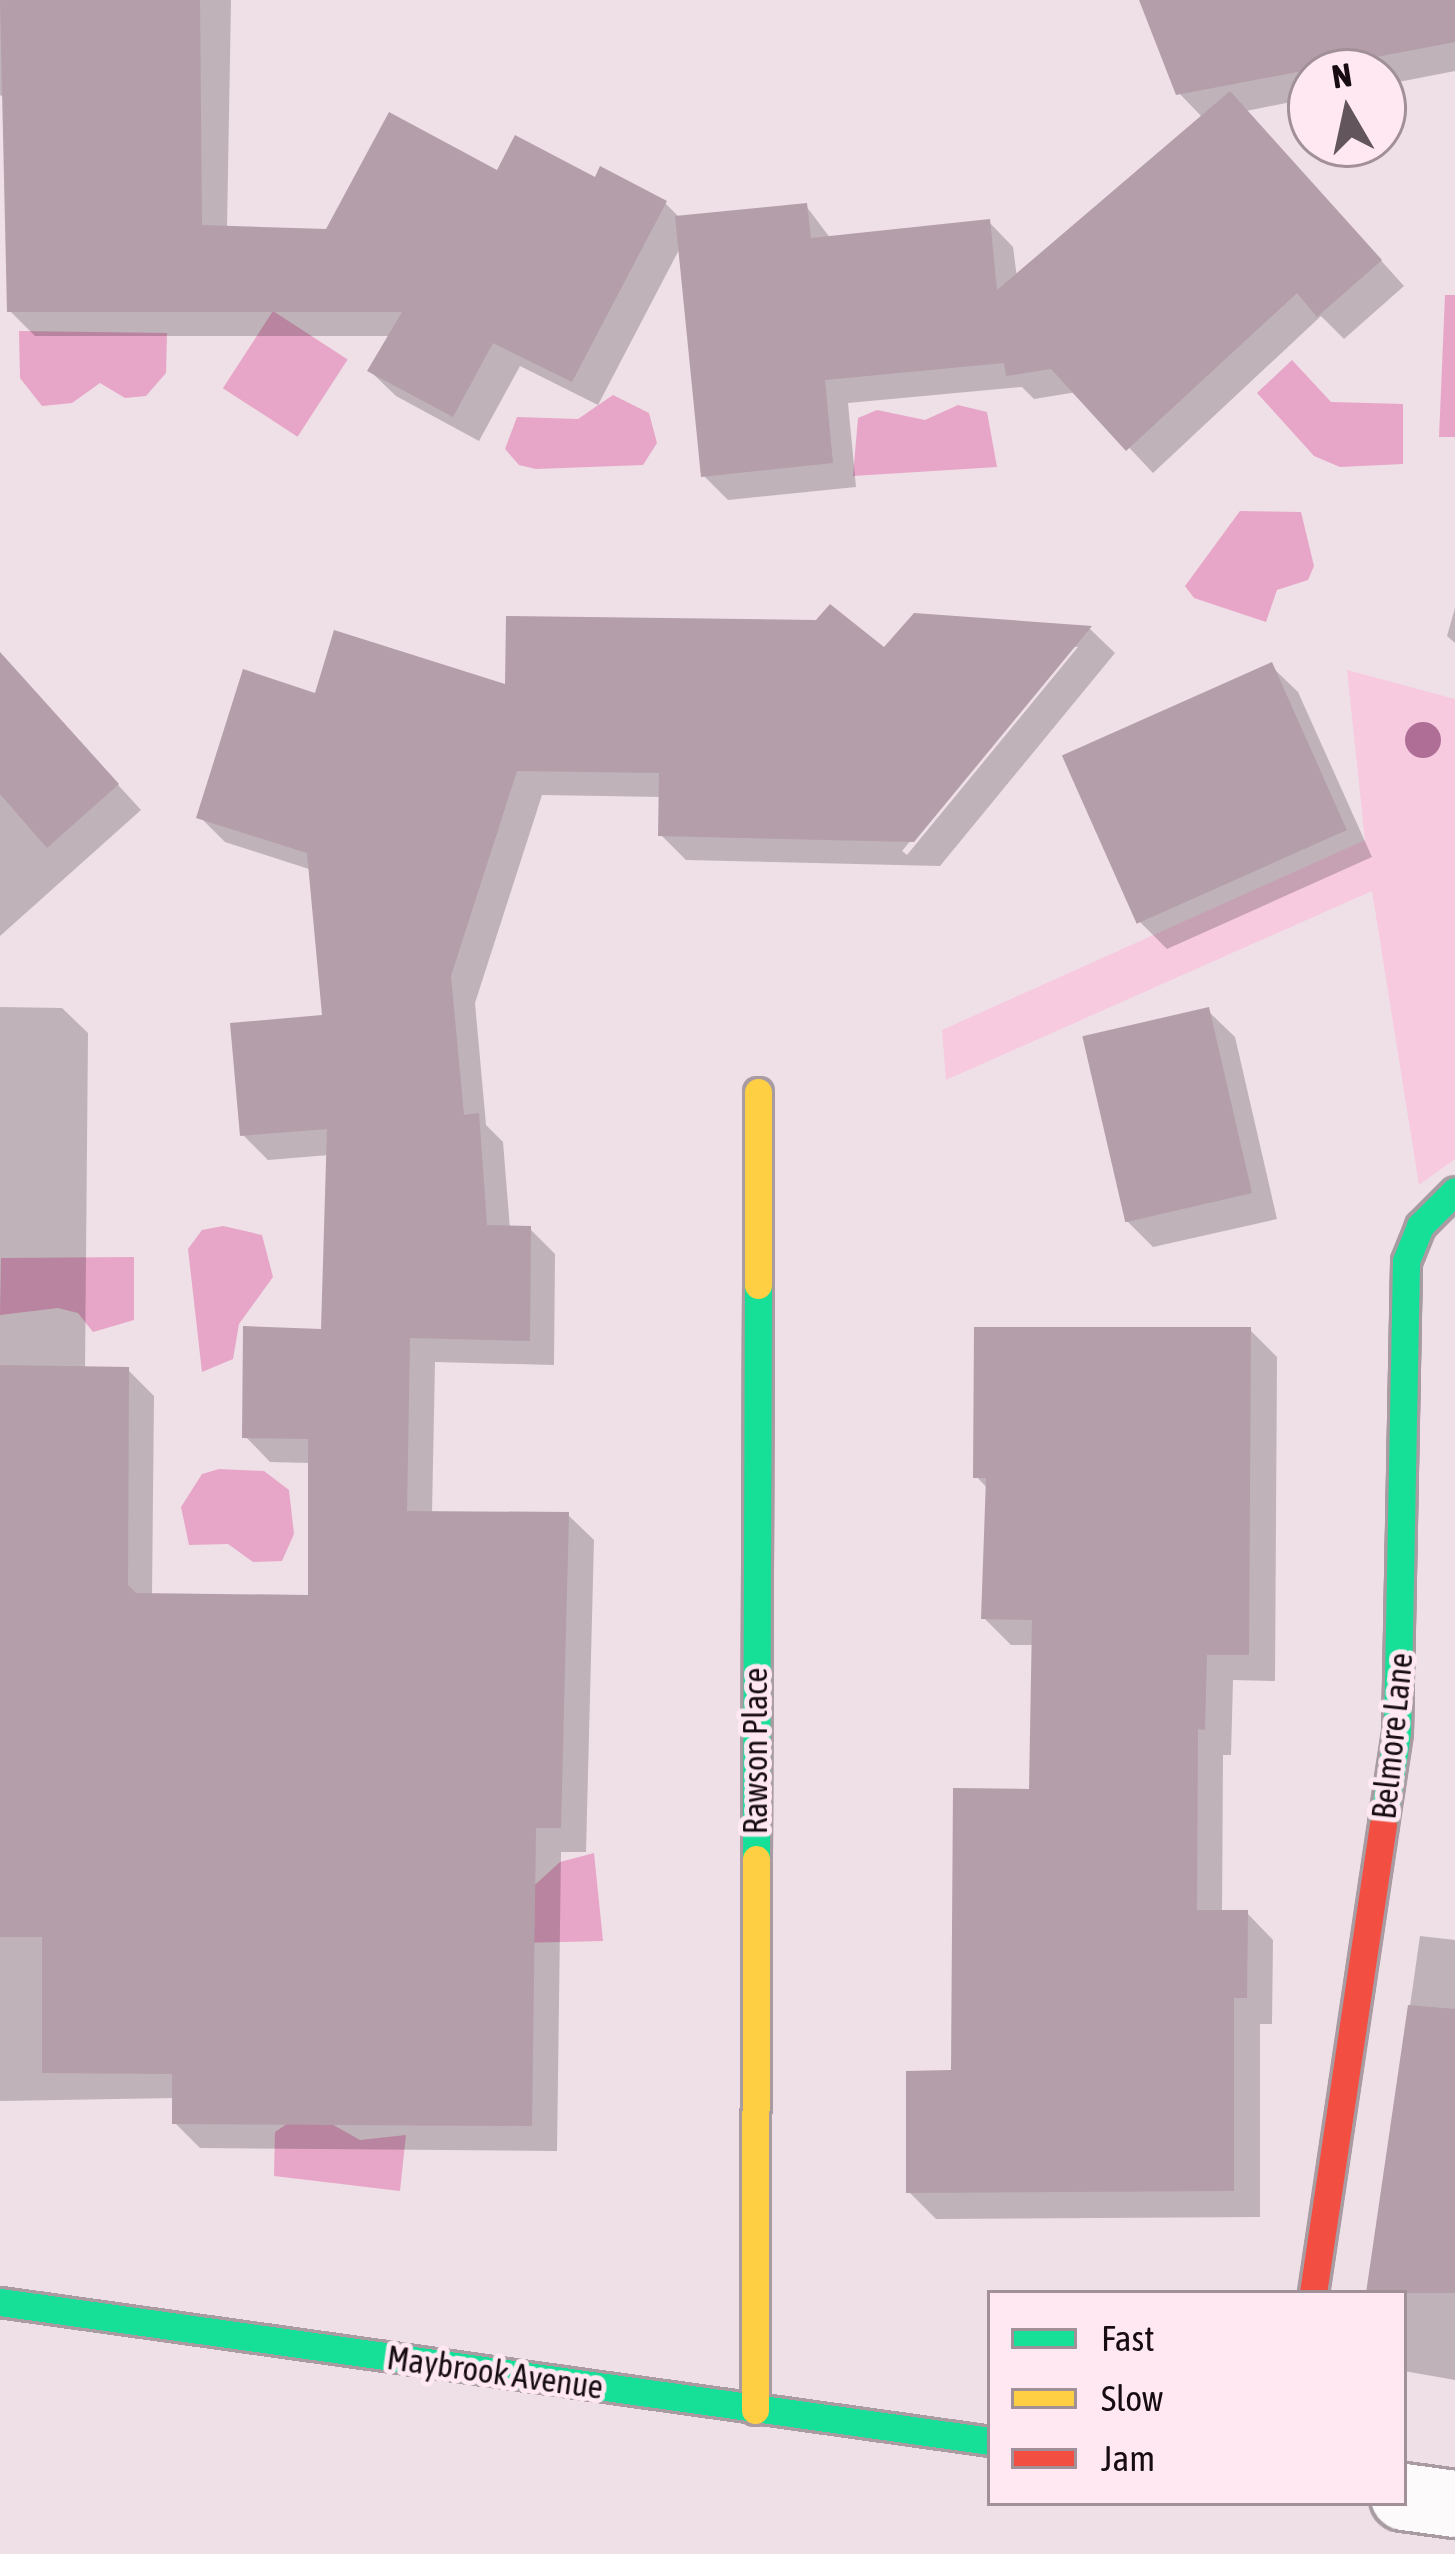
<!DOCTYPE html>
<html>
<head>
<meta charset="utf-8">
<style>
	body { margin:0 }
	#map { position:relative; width:1455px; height:2554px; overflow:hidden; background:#efdfe7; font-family:"Asap Condensed",sans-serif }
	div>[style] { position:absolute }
	.green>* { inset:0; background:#f8cae0 }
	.water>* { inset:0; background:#e7a6c7; transform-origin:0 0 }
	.shadow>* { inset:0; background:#0003 }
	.building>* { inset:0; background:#b49ea9; transform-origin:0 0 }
	.roads { filter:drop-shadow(3px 0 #a89ca2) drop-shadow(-3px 0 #a89ca2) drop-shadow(0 3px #a89ca2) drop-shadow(0 -3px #a89ca2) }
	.street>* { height:66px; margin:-33px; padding:0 33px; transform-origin:33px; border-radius:33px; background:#fdfafb }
	.fast>* { height:27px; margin:-13.5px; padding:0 13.5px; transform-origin:13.5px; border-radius:13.5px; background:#16e098 }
	.slow>* { height:27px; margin:-13.5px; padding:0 13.5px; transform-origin:13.5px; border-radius:13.5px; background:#ffcf43 }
	.jam>* { height:27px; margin:-13.5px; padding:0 13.5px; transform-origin:13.5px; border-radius:13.5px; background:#f24e42 }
	.trees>* { width:36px; height:36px; margin:-18px; border-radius:50%; background:#ae6e95 }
	span { translate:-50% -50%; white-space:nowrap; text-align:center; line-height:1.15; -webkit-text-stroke:10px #ffe8f2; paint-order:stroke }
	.street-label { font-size:33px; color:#160c11 }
	.legend { position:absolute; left:987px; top:2290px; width:420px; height:216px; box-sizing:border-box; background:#ffe8f2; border:3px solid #a29098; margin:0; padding:15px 21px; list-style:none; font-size:36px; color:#160c11 }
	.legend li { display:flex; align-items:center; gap:24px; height:60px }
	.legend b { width:60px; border:3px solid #a29098 }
	.north { position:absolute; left:1287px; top:48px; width:120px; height:120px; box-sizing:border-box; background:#ffe8f2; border:3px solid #a29098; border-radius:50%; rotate:351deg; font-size:33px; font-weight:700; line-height:48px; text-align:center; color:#160c11 }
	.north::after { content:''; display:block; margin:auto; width:42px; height:54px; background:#62565c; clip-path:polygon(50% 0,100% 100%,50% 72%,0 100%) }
</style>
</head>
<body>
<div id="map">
	<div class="green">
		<i style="clip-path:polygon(1347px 670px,1455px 699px,1455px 1159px,1419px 1185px,1372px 891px,946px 1080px,942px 1030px,1365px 840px)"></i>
	</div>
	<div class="water">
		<i style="clip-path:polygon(1445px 295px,1455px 295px,1455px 437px,1439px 437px)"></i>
		<i style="left:273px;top:311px;width:89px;height:92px;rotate:33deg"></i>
		<i style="clip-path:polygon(19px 331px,167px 333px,166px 373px,146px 396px,125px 398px,100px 383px,72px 403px,42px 406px,20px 378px)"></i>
		<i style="clip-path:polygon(1292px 360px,1331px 402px,1403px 404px,1403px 464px,1340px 467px,1314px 456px,1257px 393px)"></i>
		<i style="clip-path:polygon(613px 395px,649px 413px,657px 443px,643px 465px,536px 469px,519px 465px,505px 449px,517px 417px,578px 419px)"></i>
		<i style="clip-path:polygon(958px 405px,987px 412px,997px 467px,853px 476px,858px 418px,877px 410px,925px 420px)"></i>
		<i style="clip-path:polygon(1240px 511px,1301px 512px,1314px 566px,1308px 580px,1277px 590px,1266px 622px,1194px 598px,1185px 586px)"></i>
		<i style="clip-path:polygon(223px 1226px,262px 1235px,273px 1277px,239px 1324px,233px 1359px,202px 1372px,188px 1249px,202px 1230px)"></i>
		<i style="clip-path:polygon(134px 1257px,134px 1320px,93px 1332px,78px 1313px,58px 1308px,0 1315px,1px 1258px)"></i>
		<i style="clip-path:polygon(219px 1469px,264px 1471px,289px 1490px,294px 1534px,282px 1561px,253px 1562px,228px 1544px,189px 1545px,181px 1507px,202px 1474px)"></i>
		<i style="clip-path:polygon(594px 1853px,603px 1941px,470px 1944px,560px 1862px)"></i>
		<i style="clip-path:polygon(293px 2120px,328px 2122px,360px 2140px,406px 2135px,400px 2191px,274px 2176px,275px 2132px)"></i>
	</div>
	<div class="shadow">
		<i style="clip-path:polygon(0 0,231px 0,227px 228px,328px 232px,498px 174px,596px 181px,665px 203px,680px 218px,806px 206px,831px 239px,989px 222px,1013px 247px,1017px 278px,1203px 118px,1179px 93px,1142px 0,1455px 0,1455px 71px,1383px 85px,1383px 72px,1311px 72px,1311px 98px,1246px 111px,1404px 286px,1344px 339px,1321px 316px,1153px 473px,1077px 392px,1034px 399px,1022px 387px,848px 403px,856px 487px,728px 500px,704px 476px,681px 246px,598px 405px,520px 366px,479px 441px,396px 396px,370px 371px,391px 336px,35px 336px,10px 311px,10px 101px,0 95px)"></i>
		<i style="clip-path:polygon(1455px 608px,1455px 643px,1447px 636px)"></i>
		<i style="clip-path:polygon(evenodd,915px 616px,1090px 629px,1115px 653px,940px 866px,686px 860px,661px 835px,662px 797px,542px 795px,475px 1003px,486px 1125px,503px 1142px,510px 1229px,530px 1229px,555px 1254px,554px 1365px,435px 1362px,432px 1514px,568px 1515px,594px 1540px,586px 1852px,561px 1852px,557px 2151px,200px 2148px,175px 2123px,175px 2098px,0 2101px,0 1007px,62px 1008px,88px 1033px,85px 1370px,128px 1370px,154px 1396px,152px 1596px,311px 1598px,311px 1463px,270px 1462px,245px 1436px,324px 1332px,329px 1155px,268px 1160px,243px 1135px,325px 1018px,312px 870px,225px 842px,200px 817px,317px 697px,508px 688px,885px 651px,915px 616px,1071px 647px,1078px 647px,907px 855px,902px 851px,1071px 647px)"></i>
		<i style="clip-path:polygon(0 656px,141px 810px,0 936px)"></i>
		<i style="clip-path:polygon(1271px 666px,1298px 692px,1372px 857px,1167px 949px,1140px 922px)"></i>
		<i style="clip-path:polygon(1208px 1011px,1235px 1037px,1277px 1219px,1153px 1247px,1126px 1220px)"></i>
		<i style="clip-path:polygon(1250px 1330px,1277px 1357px,1275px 1681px,1233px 1680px,1231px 1755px,1223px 1755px,1222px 1913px,1247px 1913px,1273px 1940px,1272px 2024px,1260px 2024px,1260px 2217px,936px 2219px,909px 2192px,954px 2073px,1032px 1792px,1035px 1645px,1011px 1645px,984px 1618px,988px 1489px,976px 1476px)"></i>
		<i style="clip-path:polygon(1420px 1936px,1455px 1940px,1455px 2380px,1404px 2371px,1404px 2293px,1369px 2293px)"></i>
	</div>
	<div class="building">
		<i style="clip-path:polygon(0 0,200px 0,202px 225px,326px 229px,389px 112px,497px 170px,515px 135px,595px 177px,600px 166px,667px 201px,572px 382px,493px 343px,453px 417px,367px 371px,402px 312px,7px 312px)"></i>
		<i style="clip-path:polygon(1139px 0,1455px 0,1455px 42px,1176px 95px)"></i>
		<i style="clip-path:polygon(1230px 91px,1382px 260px,1317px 317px,1297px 293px,1126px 451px,1051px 369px,1006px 376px,1004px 363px,825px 380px,833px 463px,701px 477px,675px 216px,807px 203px,811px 238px,990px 219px,997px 290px)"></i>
		<i style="clip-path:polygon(830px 604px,884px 647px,914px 613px,1092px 626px,914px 842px,658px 836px,659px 773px,517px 771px,451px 976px,464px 1115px,479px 1113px,487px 1225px,531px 1226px,530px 1341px,410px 1338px,407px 1511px,569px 1512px,561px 1828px,536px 1828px,532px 2126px,172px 2124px,172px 2074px,42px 2073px,42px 1937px,0 1937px,0 1365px,129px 1367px,128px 1585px,136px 1593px,308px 1595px,308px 1439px,242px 1438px,243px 1326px,321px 1329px,327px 1129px,240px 1136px,230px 1023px,322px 1015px,307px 853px,196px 818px,243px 669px,315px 693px,334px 630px,505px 684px,506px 616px,816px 620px)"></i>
		<i style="clip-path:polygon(0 652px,119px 784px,47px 848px,0 794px)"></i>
		<i style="left:1272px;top:662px;width:184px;height:230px;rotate:66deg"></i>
		<i style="left:1209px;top:1007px;width:191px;height:130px;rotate:77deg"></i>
		<i style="clip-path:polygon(974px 1327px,1251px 1327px,1249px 1655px,1207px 1655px,1205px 1730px,1198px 1729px,1197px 1910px,1248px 1910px,1247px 1998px,1234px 1998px,1234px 2191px,906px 2193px,906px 2071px,951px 2070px,953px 1788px,1029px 1789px,1032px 1620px,981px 1619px,986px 1478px,973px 1478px)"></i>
		<i style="clip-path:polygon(1408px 2005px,1455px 2009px,1455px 2293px,1366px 2293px)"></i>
	</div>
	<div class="roads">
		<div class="street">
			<i style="left:1404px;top:2497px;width:51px;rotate:7.8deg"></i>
		</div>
		<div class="fast">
			<i style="left:1383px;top:1824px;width:93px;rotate:-81.3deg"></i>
			<i style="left:1397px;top:1732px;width:471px;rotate:-88.9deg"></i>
			<i style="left:1406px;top:1261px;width:38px;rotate:-68deg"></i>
			<i style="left:1420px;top:1226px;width:49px;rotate:-45deg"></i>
			<i style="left:756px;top:1859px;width:574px;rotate:-89.8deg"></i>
			<i style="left:0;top:2302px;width:1000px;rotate:7.99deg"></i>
		</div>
		<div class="slow">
			<i style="left:758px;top:1285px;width:193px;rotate:-90deg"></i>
			<i style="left:755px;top:2410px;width:551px;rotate:-89.9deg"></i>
		</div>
		<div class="jam">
			<i style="left:1313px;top:2293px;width:474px;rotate:-81.5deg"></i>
		</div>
	</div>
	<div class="trees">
		<i style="left:1423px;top:740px"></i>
	</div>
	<div class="street-label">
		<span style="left:1393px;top:1736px;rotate:-84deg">Belmore Lane</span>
		<span style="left:756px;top:1751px;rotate:-90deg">Rawson Place</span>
		<span style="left:495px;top:2373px;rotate:8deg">Maybrook Avenue</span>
	</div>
	<ul class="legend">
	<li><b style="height:15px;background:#16e098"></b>Fast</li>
	<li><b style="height:15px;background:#ffcf43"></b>Slow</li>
	<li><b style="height:15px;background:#f24e42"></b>Jam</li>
	</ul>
	<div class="north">N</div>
</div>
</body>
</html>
